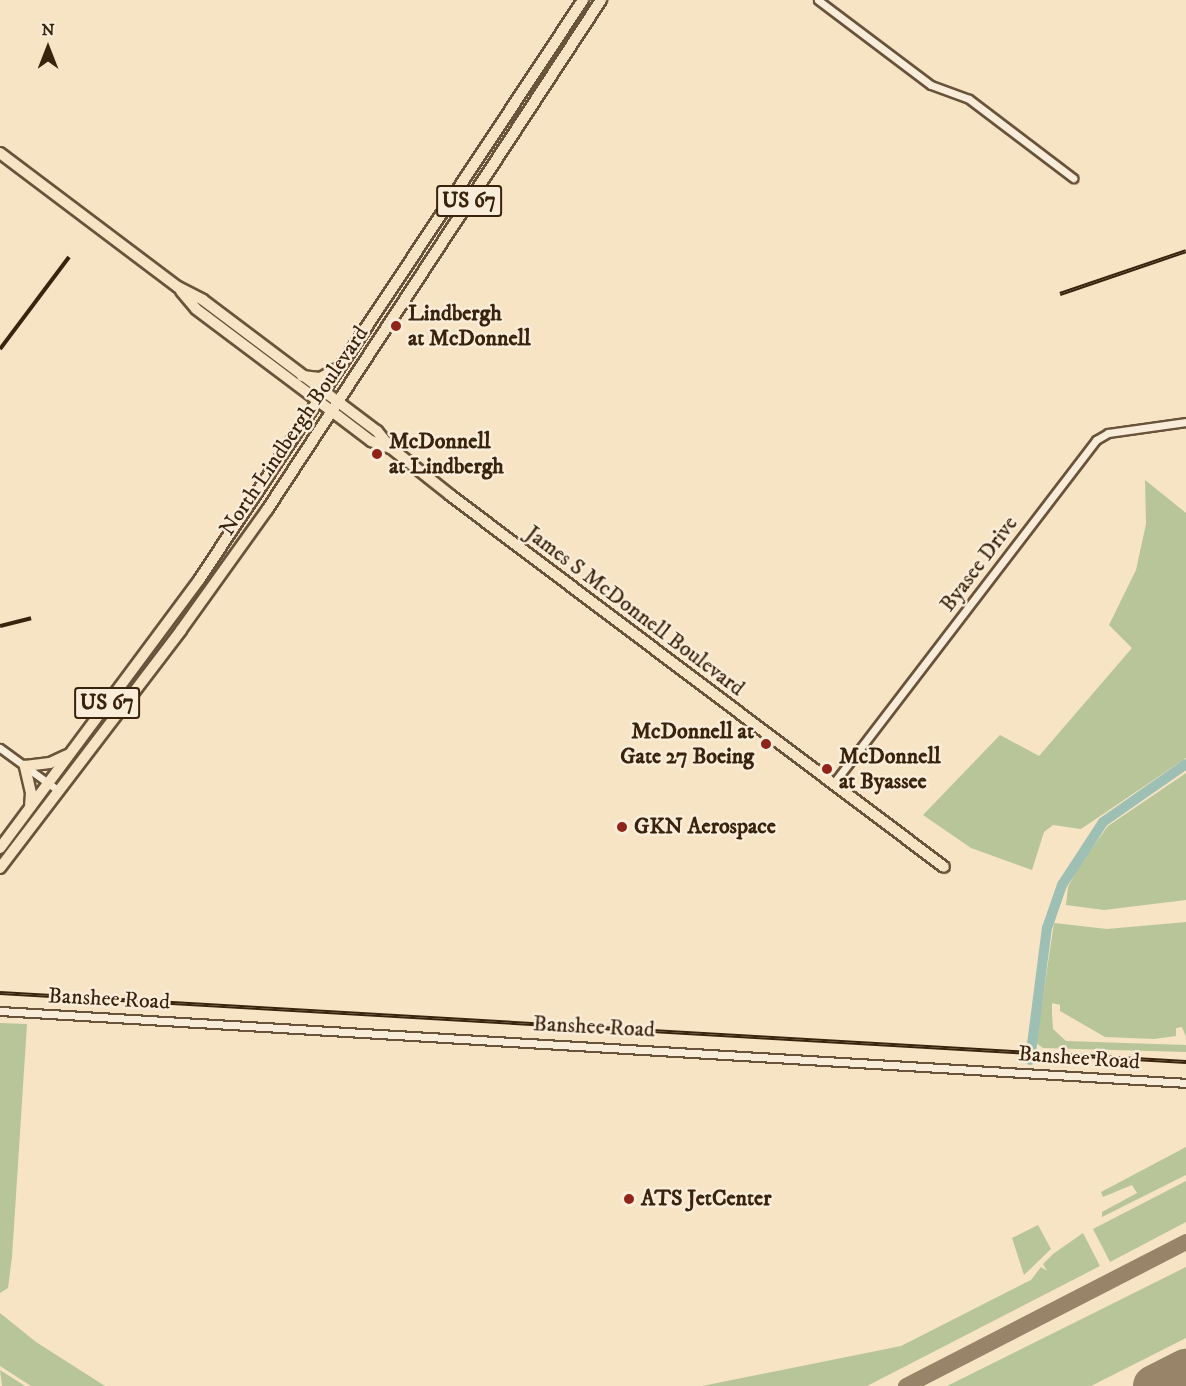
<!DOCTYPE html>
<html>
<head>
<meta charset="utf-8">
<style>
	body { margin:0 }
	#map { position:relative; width:1186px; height:1386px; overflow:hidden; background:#f6e4c5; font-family:"IM FELL DW Pica",serif }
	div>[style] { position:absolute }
	.green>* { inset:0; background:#b7c598 }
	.river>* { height:10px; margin:-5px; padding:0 5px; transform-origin:5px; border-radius:5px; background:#9dbfb4 }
	.taxiway>* { height:16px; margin:-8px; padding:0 8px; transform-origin:8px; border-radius:8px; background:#988468 }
	.runway>* { height:42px; margin:-21px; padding:0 21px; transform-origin:21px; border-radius:21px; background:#988468 }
	.roads { filter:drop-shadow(2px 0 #69533a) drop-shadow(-2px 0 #69533a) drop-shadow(0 2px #69533a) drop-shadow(0 -2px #69533a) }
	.minor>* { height:7px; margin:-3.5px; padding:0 3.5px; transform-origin:3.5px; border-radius:3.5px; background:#f9edd9 }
	.primary>* { height:10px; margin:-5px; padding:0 5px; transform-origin:5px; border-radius:5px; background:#f6e4c5 }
	.trunk>* { height:10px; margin:-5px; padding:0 5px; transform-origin:5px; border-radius:5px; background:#f6e4c5 }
	.rail>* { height:4px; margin-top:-2px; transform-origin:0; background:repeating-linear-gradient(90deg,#f9edd9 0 4.5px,#3a230c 0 9px); box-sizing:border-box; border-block:2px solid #3a230c }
	.dots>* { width:16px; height:16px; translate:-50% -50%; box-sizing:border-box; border:3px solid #f9edd9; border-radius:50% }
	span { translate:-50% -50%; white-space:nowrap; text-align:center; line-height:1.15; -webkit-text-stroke:5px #f9edd9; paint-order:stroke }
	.shield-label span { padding:2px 4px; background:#f9edd9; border:2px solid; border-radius:4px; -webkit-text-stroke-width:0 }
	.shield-label { font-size:21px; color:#3a230c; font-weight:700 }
	.poi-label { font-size:22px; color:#3a230c; font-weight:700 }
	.left { translate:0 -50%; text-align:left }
	.right { translate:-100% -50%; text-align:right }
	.street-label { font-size:22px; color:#3a230c }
	.north { position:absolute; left:18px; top:18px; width:60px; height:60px; -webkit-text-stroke:4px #f9edd9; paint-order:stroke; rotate:0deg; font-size:16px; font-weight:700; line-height:24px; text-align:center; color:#3a230c }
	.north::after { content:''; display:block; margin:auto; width:21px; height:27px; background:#3a230c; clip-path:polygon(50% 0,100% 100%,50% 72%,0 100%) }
</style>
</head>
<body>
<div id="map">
	<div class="green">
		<i style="clip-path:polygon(1145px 480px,1186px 513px,1186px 758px,1081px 829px,1053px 825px,1044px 832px,1032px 870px,971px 848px,923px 815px,1000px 735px,1039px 756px,1132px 648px,1109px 625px,1136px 570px,1146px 524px)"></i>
		<i style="clip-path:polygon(1186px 773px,1186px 900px,1104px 910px,1066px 905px,1068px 887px,1080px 864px,1108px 826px)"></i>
		<i style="clip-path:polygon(1186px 922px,1186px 1037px,1182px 1027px,1176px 1028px,1176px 1036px,1154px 1039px,1105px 1037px,1060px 1011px,1060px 1005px,1052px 1003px,1052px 1013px,1053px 1029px,1066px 1041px,1186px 1045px,1186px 1052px,1043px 1048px,1036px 1043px,1054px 923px,1107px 929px)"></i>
		<i style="clip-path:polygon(0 1023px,27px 1024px,12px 1257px,8px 1288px,0 1293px)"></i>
		<i style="clip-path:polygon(1186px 1147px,1186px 1175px,1102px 1217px,1102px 1212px,1137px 1193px,1132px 1185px,1103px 1197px,1101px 1192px)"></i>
		<i style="clip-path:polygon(1186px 1181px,1186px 1222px,1110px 1262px,1093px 1229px)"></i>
		<i style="clip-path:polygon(1038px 1225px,1051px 1249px,1024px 1275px,1012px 1238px)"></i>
		<i style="clip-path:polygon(1083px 1233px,1100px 1266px,867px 1386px,702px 1386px,901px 1346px,1031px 1280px,1041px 1267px,1047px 1271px,1043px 1264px,1053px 1254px)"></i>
		<i style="clip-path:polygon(1186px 1267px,1186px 1338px,1091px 1386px,947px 1386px)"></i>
		<i style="clip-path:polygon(0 1313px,36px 1342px,105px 1386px,31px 1386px,0 1366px)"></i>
		<i style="clip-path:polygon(0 1370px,25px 1386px,2px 1386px)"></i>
	</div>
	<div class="river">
		<i style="left:1030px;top:1060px;width:133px;rotate:-82.7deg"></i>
		<i style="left:1047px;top:928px;width:46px;rotate:-70.8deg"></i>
		<i style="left:1062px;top:885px;width:75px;rotate:-56.9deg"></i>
		<i style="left:1103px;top:822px;width:101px;rotate:-34.9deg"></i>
	</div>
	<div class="taxiway">
		<i style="left:906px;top:1386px;width:315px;rotate:-27.2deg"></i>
	</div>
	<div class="runway">
		<i style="left:1154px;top:1386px;width:36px;rotate:-27deg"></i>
	</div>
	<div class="roads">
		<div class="minor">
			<i style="left:818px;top:0;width:141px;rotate:37deg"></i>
			<i style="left:931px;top:85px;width:40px;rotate:20.2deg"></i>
			<i style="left:969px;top:99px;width:131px;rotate:37.2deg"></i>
			<i style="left:0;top:748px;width:73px;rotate:36.1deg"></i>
			<i style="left:833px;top:784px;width:433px;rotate:-52.6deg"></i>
			<i style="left:1096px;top:440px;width:14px;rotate:-30deg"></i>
			<i style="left:1108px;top:433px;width:79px;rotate:-8deg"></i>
			<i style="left:0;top:1011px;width:1188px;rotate:3.47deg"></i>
		</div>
		<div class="primary">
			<i style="left:0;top:153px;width:223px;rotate:37deg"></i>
			<i style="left:178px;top:287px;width:28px;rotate:27deg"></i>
			<i style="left:203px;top:300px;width:218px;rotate:37deg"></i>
			<i style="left:377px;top:431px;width:22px;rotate:51deg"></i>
			<i style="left:391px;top:448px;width:75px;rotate:38.5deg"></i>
			<i style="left:450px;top:495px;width:618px;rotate:36.98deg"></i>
			<i style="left:181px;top:291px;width:23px;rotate:50deg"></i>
			<i style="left:196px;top:309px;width:146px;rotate:36.9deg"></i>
			<i style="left:313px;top:397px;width:73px;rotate:37.2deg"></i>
			<i style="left:371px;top:441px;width:20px;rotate:20deg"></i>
		</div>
		<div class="trunk">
			<i style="left:302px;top:376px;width:18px;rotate:6deg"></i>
			<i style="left:320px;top:378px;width:18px;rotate:-29deg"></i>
			<i style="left:30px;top:807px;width:14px;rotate:-86deg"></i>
			<i style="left:31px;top:793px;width:28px;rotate:-103deg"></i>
			<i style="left:25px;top:766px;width:25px;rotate:-7deg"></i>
			<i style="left:50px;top:763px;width:19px;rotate:-25deg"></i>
			<i style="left:0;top:848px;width:334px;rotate:-53.4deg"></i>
			<i style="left:199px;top:580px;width:696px;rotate:-56.49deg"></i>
			<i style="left:0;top:868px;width:299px;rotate:-52.7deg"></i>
			<i style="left:181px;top:630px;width:148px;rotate:-54.4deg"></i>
			<i style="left:267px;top:510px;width:610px;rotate:-56.78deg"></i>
		</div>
	</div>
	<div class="rail">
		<i style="left:1060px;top:294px;width:133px;rotate:-18.8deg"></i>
		<i style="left:0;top:349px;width:115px;rotate:-53.1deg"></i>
		<i style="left:0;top:626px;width:32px;rotate:-14deg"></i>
		<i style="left:0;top:993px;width:1188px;rotate:3.33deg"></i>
	</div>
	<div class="dots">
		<i style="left:396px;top:326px;background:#8f2418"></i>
		<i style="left:377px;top:454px;background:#8f2418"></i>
		<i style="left:766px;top:744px;background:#8f2418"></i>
		<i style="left:827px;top:769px;background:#8f2418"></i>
		<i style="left:622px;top:827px;background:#8f2418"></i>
		<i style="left:629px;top:1199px;background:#8f2418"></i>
	</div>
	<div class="shield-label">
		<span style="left:469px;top:201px">US 67</span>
		<span style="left:107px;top:703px">US 67</span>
	</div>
	<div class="poi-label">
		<span class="left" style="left:408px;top:326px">Lindbergh<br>at McDonnell</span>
		<span class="left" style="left:389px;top:454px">McDonnell<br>at Lindbergh</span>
		<span class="right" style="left:754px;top:744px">McDonnell at<br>Gate 27 Boeing</span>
		<span class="left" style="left:839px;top:769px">McDonnell<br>at Byassee</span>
		<span class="left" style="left:634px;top:827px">GKN Aerospace</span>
		<span class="left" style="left:641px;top:1199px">ATS JetCenter</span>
	</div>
	<div class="street-label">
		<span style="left:294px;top:431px;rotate:-56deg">North Lindbergh Boulevard</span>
		<span style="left:979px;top:564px;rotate:-53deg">Byasee Drive</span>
		<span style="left:635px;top:611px;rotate:37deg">James S McDonnell Boulevard</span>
		<span style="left:109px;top:999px;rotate:3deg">Banshee Road</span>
		<span style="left:594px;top:1027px;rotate:3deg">Banshee Road</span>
		<span style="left:1079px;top:1058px;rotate:4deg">Banshee Road</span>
	</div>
	<div class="north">N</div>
</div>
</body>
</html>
